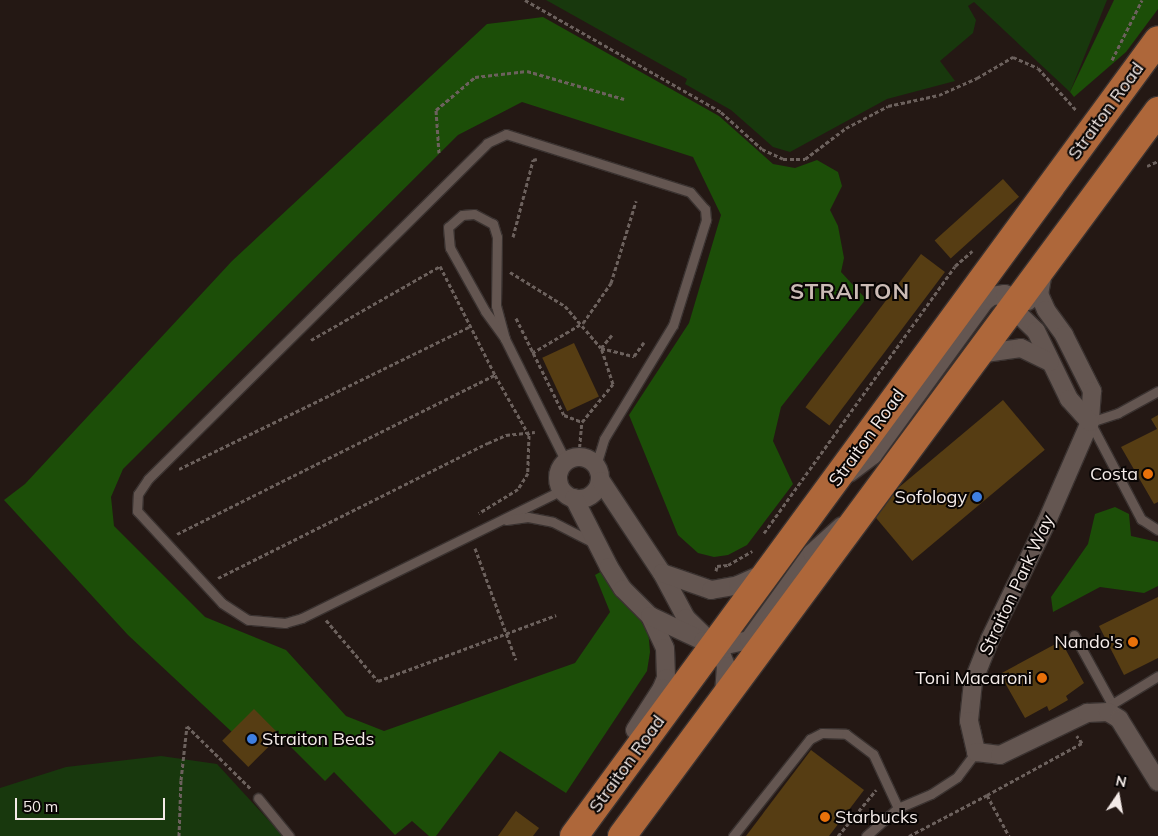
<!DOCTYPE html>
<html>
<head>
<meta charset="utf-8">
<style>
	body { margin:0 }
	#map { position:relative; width:1158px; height:836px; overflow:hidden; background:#241814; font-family:Mulish,sans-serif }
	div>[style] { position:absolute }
	.green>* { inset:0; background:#18380d }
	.forest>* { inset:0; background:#1c4e08 }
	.building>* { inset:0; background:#563d13; transform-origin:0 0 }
	.path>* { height:3px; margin-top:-1.5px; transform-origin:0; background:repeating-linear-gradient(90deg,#6c615d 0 4px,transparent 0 6.5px) }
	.roads { filter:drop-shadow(1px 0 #3a3230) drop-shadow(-1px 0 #3a3230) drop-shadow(0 1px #3a3230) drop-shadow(0 -1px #3a3230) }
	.service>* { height:9px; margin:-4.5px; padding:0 4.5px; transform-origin:4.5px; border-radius:4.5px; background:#645651 }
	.minor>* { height:18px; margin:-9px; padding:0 9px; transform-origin:9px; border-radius:9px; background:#645651 }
	.minor>.ring { margin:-9px; padding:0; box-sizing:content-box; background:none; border:18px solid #645651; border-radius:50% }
	.primary>* { height:28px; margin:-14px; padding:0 14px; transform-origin:14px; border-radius:14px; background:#ae673a }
	.dots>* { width:14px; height:14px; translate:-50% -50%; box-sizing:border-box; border:2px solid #090504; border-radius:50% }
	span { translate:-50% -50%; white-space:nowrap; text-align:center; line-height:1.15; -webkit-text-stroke:4px #090504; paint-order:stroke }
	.street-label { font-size:18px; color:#f4ebe8 }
	.poi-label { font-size:18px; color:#f4ebe8 }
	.right { translate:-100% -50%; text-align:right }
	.left { translate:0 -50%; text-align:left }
	.district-label { font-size:22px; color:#cbbbb5; font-weight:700; letter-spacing:1px }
	.north { position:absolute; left:1093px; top:771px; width:50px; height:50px; -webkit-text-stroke:4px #090504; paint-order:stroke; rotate:12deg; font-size:14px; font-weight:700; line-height:20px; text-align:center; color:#f4ebe8 }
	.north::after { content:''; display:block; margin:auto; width:18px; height:22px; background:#f4ebe8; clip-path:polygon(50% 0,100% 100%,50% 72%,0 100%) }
	.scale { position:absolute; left:15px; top:798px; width:150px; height:22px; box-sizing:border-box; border:2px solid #f4ebe8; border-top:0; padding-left:6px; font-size:15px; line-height:18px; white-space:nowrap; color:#f4ebe8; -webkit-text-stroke:4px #090504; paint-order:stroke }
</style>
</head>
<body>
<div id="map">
	<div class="green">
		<i style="clip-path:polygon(546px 0,1107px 0,1070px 92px,974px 2px,968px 6px,976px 20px,973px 33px,940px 61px,955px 81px,887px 99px,790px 152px,773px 147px,731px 110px,685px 84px,687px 79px)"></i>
		<i style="clip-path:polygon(161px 756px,217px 764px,283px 836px,0 836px,0 788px,66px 767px)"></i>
	</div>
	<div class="forest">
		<i style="clip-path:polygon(1114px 0,1158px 0,1158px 9px,1126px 52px,1074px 97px,1070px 92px)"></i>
		<i style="clip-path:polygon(543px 17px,719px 116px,773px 164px,795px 168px,817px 160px,838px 172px,842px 186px,830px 210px,838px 226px,844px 258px,841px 272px,866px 299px,781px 407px,773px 441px,793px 484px,747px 545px,728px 555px,714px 557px,698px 553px,678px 535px,629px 415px,689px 323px,721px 215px,693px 157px,522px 102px,458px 135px,123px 469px,111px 497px,114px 526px,205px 617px,286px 650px,346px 716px,384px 731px,575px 663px,610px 612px,595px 575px,602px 571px,636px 612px,648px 628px,650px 652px,647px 671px,566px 793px,500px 751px,436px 836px,429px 836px,412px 821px,395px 835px,334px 772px,325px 781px,254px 710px,232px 732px,128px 635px,4px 500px,25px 484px,232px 261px,487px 24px)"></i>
		<i style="clip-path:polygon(1115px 507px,1129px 514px,1131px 536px,1158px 542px,1158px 586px,1144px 593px,1100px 587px,1053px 612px,1051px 597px,1088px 544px,1095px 514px)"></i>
	</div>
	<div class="building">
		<i style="left:1003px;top:179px;width:24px;height:92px;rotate:48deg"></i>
		<i style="left:921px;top:254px;width:30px;height:192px;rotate:37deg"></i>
		<i style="left:574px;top:343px;width:59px;height:35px;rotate:65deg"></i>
		<i style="left:1003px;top:400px;width:65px;height:173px;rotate:50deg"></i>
		<i style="clip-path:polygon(1158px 415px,1158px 502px,1154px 504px,1121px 447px,1157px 429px,1151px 419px)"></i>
		<i style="clip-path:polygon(1158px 597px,1158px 658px,1124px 675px,1099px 626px)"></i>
		<i style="clip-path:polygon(1061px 641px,1084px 683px,1066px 696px,1068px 700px,1049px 711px,1047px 706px,1025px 718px,1000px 674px)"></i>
		<i style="left:254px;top:709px;width:37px;height:45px;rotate:45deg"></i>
		<i style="clip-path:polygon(811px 750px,864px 790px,829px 836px,746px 836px)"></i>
		<i style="clip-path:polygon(516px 811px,539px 828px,533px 836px,498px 836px)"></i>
	</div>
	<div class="path">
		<i style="left:525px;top:0;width:226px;rotate:29.7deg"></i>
		<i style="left:721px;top:112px;width:55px;rotate:42.1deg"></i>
		<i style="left:762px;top:149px;width:23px;rotate:25deg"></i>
		<i style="left:783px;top:159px;width:22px"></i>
		<i style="left:805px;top:159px;width:51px;rotate:-37.1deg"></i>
		<i style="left:846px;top:128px;width:47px;rotate:-27.6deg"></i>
		<i style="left:888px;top:106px;width:52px;rotate:-12.2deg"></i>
		<i style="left:939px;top:95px;width:42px;rotate:-24.1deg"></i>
		<i style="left:977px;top:78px;width:42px;rotate:-30.3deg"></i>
		<i style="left:1013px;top:57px;width:27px;rotate:24deg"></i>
		<i style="left:1038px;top:68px;width:58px;rotate:47.8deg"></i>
		<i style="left:1112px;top:60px;width:67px;rotate:-63.4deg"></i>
		<i style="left:439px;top:153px;width:43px;rotate:-94deg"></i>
		<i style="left:436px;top:110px;width:51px;rotate:-40.2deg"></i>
		<i style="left:475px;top:77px;width:52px;rotate:-6.6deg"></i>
		<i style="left:527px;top:71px;width:101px;rotate:16.1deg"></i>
		<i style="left:1147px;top:166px;width:12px;rotate:-24deg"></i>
		<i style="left:513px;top:237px;width:80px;rotate:-75.4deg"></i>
		<i style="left:533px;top:160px;width:4px;rotate:-14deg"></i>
		<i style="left:510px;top:272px;width:65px;rotate:31.7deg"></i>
		<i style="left:565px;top:306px;width:55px;rotate:49.4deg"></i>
		<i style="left:601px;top:348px;width:34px;rotate:14deg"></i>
		<i style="left:634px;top:356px;width:17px;rotate:-54deg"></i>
		<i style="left:516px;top:318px;width:108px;rotate:63.7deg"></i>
		<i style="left:564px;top:415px;width:19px;rotate:21deg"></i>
		<i style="left:311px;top:340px;width:149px;rotate:-29.8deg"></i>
		<i style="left:440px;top:266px;width:122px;rotate:63.2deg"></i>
		<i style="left:495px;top:375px;width:69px;rotate:60.5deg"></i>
		<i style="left:529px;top:435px;width:38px;rotate:92deg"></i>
		<i style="left:528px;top:473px;width:19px;rotate:122deg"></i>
		<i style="left:518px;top:489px;width:46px;rotate:148.4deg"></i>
		<i style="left:532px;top:353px;width:59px;rotate:-30.5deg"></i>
		<i style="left:583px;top:323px;width:49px;rotate:-55deg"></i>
		<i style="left:611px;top:283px;width:86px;rotate:-73deg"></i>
		<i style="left:579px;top:454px;width:32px;rotate:-85deg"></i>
		<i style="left:582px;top:422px;width:49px;rotate:-50.8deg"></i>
		<i style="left:613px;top:384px;width:38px;rotate:-108deg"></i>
		<i style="left:601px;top:348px;width:17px;rotate:-50deg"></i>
		<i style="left:179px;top:469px;width:325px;rotate:-26.1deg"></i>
		<i style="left:764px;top:533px;width:328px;rotate:-54.4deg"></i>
		<i style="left:955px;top:266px;width:23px;rotate:-41deg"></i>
		<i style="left:177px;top:534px;width:356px;rotate:-26.6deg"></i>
		<i style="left:475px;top:548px;width:119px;rotate:69.9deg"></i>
		<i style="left:716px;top:571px;width:5px;rotate:-79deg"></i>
		<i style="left:717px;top:566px;width:11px;rotate:-5deg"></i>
		<i style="left:728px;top:565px;width:28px;rotate:-30deg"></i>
		<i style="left:218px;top:578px;width:302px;rotate:-26.6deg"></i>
		<i style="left:488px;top:443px;width:20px;rotate:-24deg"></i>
		<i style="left:506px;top:435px;width:29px;rotate:-6deg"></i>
		<i style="left:326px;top:620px;width:80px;rotate:49.6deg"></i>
		<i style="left:378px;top:681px;width:190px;rotate:-20.3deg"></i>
		<i style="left:987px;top:795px;width:108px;rotate:-28.7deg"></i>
		<i style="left:1082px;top:743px;width:9px;rotate:-126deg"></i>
		<i style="left:179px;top:836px;width:56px;rotate:-88deg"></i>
		<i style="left:181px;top:780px;width:54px;rotate:-83.7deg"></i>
		<i style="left:187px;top:726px;width:90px;rotate:44.5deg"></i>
		<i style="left:838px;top:836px;width:60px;rotate:-50.4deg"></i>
		<i style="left:909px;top:836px;width:88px;rotate:-27.7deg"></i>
		<i style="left:987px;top:795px;width:47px;rotate:61.8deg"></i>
	</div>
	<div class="roads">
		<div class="service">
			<i style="left:505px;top:339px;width:34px;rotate:-105deg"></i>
			<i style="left:496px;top:306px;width:69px;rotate:-89.2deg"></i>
			<i style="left:497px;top:237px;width:14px;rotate:-107deg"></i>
			<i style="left:493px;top:224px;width:21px;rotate:-152deg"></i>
			<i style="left:474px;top:214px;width:12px;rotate:175deg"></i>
			<i style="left:462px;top:215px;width:18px;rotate:139deg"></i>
			<i style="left:448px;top:227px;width:21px;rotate:85deg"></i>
			<i style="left:450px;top:248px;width:72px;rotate:60.9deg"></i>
			<i style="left:485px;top:311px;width:34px;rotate:54deg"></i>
			<i style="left:505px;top:339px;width:137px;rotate:63.6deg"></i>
			<i style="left:1158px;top:391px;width:46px;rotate:151.2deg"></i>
			<i style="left:1118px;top:413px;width:29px;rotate:162deg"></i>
			<i style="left:1090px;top:422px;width:110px;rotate:62.3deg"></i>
			<i style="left:1141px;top:519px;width:20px;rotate:33deg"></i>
			<i style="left:562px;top:490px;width:290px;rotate:153.8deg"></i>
			<i style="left:302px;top:618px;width:18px;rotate:164deg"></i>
			<i style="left:285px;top:623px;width:37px;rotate:-175deg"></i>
			<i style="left:248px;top:620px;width:31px;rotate:-147deg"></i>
			<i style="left:222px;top:603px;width:125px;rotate:-132.7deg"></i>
			<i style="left:137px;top:511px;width:17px;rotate:-87deg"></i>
			<i style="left:138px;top:494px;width:18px;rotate:-56deg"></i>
			<i style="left:148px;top:479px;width:477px;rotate:-44.7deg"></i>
			<i style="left:487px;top:143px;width:21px;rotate:-25deg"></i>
			<i style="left:506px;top:134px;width:193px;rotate:17.5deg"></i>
			<i style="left:690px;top:192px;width:23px;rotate:49deg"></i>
			<i style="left:705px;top:209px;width:11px;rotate:85deg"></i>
			<i style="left:706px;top:220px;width:110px;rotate:107.4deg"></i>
			<i style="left:673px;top:325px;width:133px;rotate:121.2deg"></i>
			<i style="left:604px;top:439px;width:27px;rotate:107deg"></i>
			<i style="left:506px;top:520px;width:22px;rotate:-8deg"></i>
			<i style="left:528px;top:517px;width:25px;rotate:11deg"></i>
			<i style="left:553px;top:522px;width:44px;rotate:27.1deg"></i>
			<i style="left:1074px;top:635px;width:79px;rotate:61.2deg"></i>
			<i style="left:1112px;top:704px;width:9px;rotate:117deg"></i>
			<i style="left:1112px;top:704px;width:54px;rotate:-31.3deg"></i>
			<i style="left:258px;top:798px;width:49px;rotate:50.8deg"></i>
			<i style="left:733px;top:836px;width:124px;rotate:-51.6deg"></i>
			<i style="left:810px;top:739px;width:13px;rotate:-27deg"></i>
			<i style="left:822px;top:733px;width:24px;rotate:2deg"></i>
			<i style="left:846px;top:734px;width:34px;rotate:37deg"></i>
			<i style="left:873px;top:754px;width:60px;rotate:65.2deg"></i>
			<i style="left:866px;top:836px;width:43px;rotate:-41.2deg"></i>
			<i style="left:898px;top:808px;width:36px;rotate:-23deg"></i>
			<i style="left:931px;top:794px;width:31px;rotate:-33deg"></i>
			<i style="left:957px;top:777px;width:31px;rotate:-53deg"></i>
		</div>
		<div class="minor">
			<i style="left:1043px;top:272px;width:22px;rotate:100deg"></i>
			<i style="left:1039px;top:294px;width:17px;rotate:66deg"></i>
			<i style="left:1046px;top:310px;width:31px;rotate:54deg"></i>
			<i style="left:1064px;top:335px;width:63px;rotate:63.4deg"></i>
			<i style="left:1092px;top:391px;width:31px;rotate:94deg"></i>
			<i style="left:1090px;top:422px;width:108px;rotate:113.5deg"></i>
			<i style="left:1047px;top:521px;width:131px;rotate:115.8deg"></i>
			<i style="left:990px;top:639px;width:46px;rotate:111.6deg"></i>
			<i style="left:973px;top:682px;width:39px;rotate:96deg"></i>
			<i style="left:969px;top:721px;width:32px;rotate:77deg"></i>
			<i style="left:976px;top:752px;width:24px;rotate:7deg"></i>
			<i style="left:1000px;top:755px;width:97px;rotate:-25.8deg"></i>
			<i style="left:1087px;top:713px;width:21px;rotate:-3deg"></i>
			<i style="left:1108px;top:712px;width:13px;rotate:32deg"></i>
			<i style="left:1119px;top:719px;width:74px;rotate:58.2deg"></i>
			<i style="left:1005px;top:301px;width:43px;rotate:44.1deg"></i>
			<i style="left:1036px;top:331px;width:76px;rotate:64.1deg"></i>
			<i style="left:1069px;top:399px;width:31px;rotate:48deg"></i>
			<i style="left:978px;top:354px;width:43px;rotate:-7.9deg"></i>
			<i style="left:1021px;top:348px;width:32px;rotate:26deg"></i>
			<i class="ring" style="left:558px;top:457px;width:24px;height:24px"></i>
			<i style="left:849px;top:473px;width:30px;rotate:-37deg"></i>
			<i style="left:873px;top:455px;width:190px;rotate:-54deg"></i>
			<i style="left:985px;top:301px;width:9px;rotate:-36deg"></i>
			<i style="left:992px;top:296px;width:13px;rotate:-9deg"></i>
			<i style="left:1005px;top:294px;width:24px;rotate:17deg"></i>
			<i style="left:601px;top:481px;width:110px;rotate:56.5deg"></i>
			<i style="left:662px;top:573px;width:51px;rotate:61.9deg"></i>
			<i style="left:686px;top:618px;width:47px;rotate:44.1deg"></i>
			<i style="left:720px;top:651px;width:16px;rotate:68deg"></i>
			<i style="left:726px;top:666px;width:29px;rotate:94deg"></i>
			<i style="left:574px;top:498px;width:77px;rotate:63.1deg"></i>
			<i style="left:609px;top:567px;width:26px;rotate:58deg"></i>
			<i style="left:623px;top:589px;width:38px;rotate:45deg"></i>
			<i style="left:650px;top:616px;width:35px;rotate:65deg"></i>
			<i style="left:665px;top:648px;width:30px;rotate:88deg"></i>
			<i style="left:666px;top:678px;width:11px;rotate:112deg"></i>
			<i style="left:662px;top:688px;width:50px;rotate:122.7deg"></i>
			<i style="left:662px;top:573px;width:52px;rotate:19.1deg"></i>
			<i style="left:711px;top:590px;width:27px;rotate:-10deg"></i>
			<i style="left:738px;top:585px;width:30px;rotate:-24deg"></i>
			<i style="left:650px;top:616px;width:59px;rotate:25.3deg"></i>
			<i style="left:703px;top:641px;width:23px;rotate:10deg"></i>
			<i style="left:726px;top:645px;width:24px;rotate:-12deg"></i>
			<i style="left:749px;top:640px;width:107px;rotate:-54.1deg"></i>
			<i style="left:812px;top:553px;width:40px;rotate:-42deg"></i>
		</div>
		<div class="primary">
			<i style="left:574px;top:836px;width:987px;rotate:-53.73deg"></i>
			<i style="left:622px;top:836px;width:902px;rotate:-53.52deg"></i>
		</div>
	</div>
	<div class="dots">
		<i style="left:1148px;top:474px;background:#e8710a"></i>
		<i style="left:977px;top:497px;background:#3f7fe0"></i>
		<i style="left:1133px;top:642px;background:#e8710a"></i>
		<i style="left:1042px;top:678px;background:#e8710a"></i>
		<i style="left:252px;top:739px;background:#3f7fe0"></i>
		<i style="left:825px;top:817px;background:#e8710a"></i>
	</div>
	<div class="street-label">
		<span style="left:1106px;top:111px;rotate:-54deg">Straiton Road</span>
		<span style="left:867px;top:438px;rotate:-54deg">Straiton Road</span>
		<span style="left:1017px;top:585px;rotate:-65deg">Straiton Park Way</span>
		<span style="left:627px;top:764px;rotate:-54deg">Straiton Road</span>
	</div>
	<div class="poi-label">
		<span class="right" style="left:1138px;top:474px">Costa</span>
		<span class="right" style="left:967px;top:497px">Sofology</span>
		<span class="right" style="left:1123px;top:642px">Nando's</span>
		<span class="right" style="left:1032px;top:678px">Toni Macaroni</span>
		<span class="left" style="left:262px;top:739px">Straiton Beds</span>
		<span class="left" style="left:835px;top:817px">Starbucks</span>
	</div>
	<div class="district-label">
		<span style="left:850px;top:292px">STRAITON</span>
	</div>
	<div class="north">N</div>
	<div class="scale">50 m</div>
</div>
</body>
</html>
